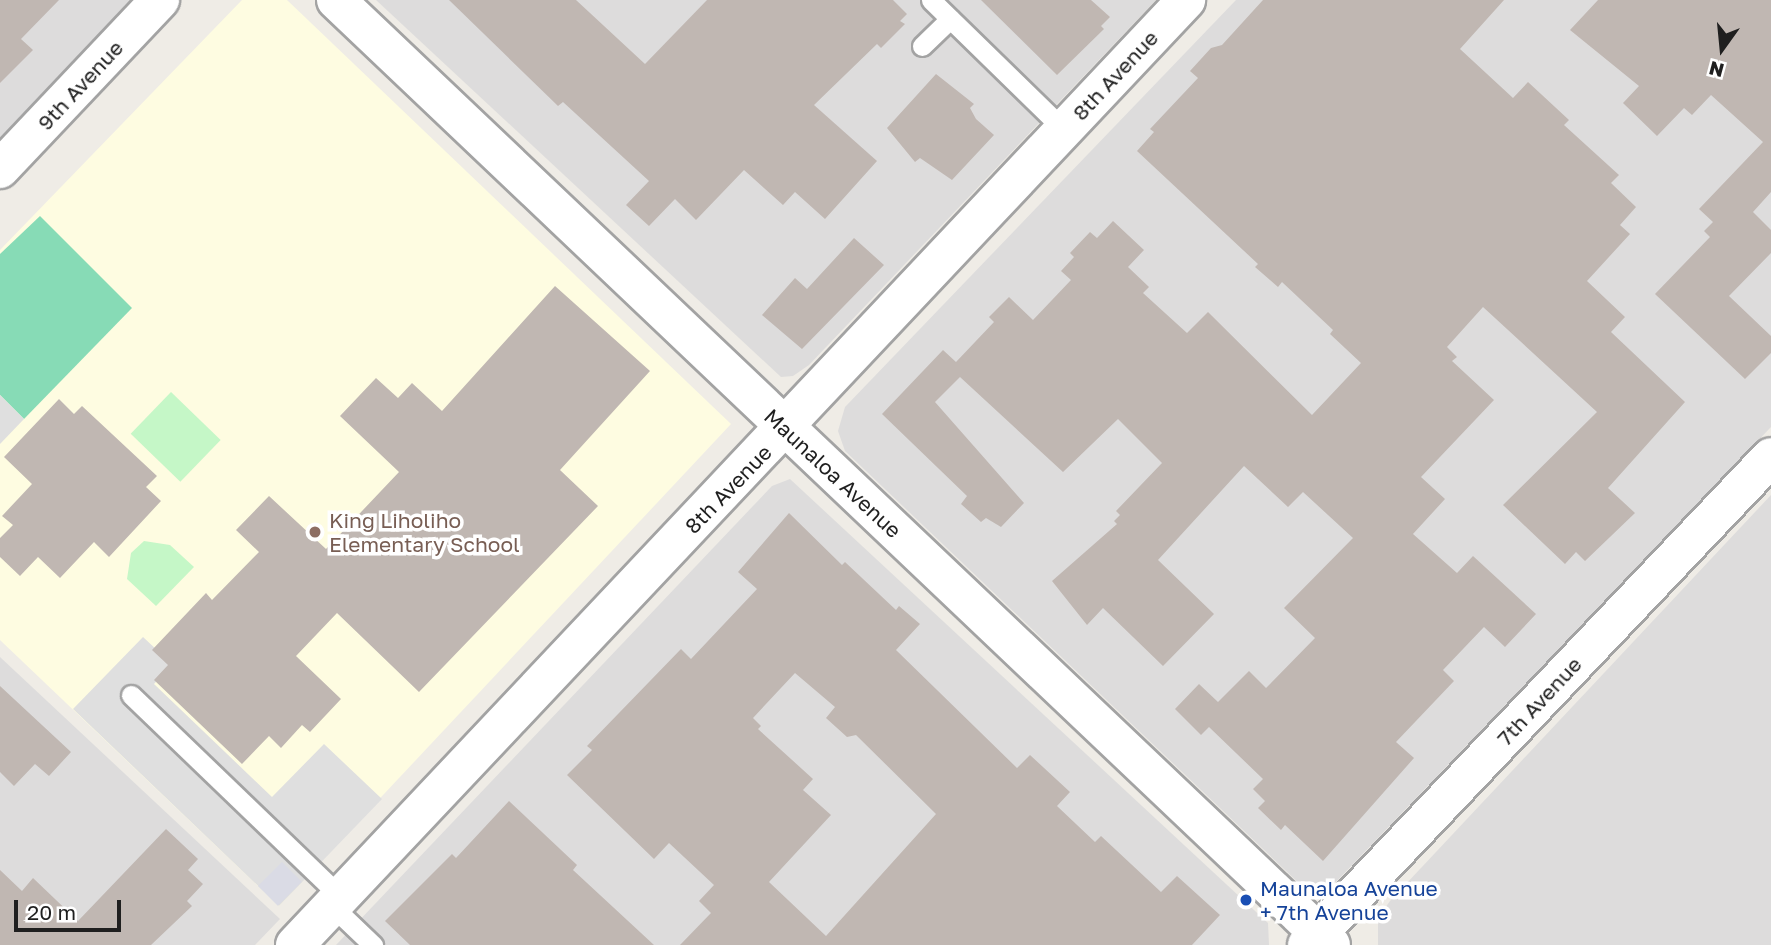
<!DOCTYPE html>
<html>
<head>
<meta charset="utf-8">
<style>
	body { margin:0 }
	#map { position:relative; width:1771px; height:945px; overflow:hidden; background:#efece6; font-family:"Golos Text",sans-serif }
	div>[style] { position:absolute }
	.residential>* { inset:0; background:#dddcdc }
	.education>* { inset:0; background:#fefce1 }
	.park>* { inset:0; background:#c5f7c7; transform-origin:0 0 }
	.pitch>* { inset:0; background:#87dbb6 }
	.parking>* { inset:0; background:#dfdfdf }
	.plaza>* { inset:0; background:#dadbe5; transform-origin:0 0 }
	.building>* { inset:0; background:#c0b7b2 }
	.roads { filter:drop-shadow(2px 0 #a3a3a3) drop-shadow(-2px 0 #a3a3a3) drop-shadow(0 2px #a3a3a3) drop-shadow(0 -2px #a3a3a3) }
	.lane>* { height:19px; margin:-9.5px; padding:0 9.5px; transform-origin:9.5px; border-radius:9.5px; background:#fff }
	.street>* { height:38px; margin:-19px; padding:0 19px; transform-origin:19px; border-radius:19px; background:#fff }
	.dots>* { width:19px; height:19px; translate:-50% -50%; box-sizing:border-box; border:4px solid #fff; border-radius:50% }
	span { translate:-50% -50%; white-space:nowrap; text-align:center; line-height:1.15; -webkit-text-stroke:7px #fff; paint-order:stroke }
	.street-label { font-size:21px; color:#1f1f1f }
	.education-label { font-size:21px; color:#785e54 }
	.left { translate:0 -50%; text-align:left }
	.transit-label { font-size:21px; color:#164399 }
	.north { position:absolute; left:1687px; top:14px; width:70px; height:70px; -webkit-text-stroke:5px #fff; paint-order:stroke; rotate:195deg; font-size:19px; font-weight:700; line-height:28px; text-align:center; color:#1f1f1f }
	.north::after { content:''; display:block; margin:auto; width:24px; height:32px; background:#1f1f1f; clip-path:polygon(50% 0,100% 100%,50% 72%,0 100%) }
	.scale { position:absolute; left:14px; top:900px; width:107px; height:32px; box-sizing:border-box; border:4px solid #1f1f1f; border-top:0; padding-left:9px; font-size:21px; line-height:24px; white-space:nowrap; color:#1f1f1f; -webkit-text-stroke:5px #fff; paint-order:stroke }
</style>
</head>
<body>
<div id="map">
	<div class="residential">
		<i style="clip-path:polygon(0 0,149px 0,0 157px)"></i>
		<i style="clip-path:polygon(376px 0,1156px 0,809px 365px,793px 376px,781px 377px)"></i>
		<i style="clip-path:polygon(1236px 0,1771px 0,1771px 427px,1336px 882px,1316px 890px,1304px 888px,845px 451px,838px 431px,845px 407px)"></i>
		<i style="clip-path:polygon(790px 479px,1268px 923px,1269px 945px,336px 945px,772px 486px)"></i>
		<i style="clip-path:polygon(1771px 495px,1771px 945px,1378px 945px,1378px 918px,1390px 901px)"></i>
		<i style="clip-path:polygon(0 657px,280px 919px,255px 945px,0 945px)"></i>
	</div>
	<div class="education">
		<i style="clip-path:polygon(242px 0,287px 0,731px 424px,279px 906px,0 640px,0 250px)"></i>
	</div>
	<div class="park">
		<i style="left:171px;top:392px;width:69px;height:58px;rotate:44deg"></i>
		<i style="clip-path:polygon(144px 541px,170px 545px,194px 567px,156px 606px,127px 579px,131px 553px)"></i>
	</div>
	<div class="pitch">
		<i style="clip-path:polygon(40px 216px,132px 308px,24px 419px,0 395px,0 254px)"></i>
	</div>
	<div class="parking">
		<i style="clip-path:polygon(0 395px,24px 419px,0 444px)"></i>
		<i style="clip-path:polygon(143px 637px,172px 664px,154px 684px,272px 797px,324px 744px,382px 799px,279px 906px,73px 709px)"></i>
	</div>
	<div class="plaza">
		<i style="left:282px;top:862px;width:28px;height:34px;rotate:45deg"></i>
	</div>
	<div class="building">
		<i style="clip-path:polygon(0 0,59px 0,21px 39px,33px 50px,0 83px)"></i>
		<i style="clip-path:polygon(449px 0,576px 0,645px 64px,707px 0,893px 0,907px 14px,900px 21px,905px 24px,881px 48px,877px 44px,814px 105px,877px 161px,825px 219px,795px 192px,783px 205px,744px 170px,696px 220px,675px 199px,649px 226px,626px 205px,649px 181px,563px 102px,558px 106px)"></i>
		<i style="clip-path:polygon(981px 0,1091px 0,1110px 17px,1101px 26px,1104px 29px,1057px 75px)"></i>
		<i style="clip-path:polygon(1263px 0,1504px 0,1460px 49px,1513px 98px,1528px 82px,1569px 120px,1564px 125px,1619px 175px,1611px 183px,1636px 207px,1620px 225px,1630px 234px,1587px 281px,1625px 317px,1611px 332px,1685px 402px,1608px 488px,1635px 513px,1585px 561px,1576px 552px,1565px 564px,1503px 505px,1597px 412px,1483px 307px,1447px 347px,1457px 357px,1452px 361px,1494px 400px,1421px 477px,1445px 499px,1413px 534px,1457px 573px,1473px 556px,1536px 614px,1505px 647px,1484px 627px,1443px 670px,1454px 681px,1396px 742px,1414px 758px,1323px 861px,1285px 825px,1281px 830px,1258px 808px,1265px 801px,1253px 789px,1263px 779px,1209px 727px,1201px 735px,1175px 709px,1199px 684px,1218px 702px,1249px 671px,1266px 688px,1315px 638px,1284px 608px,1353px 538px,1303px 492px,1288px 507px,1244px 466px,1158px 560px,1214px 614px,1163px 666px,1103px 608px,1087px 625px,1052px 581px,1117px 524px,1114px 521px,1120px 515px,1116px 511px,1162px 463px,1118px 419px,1063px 472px,960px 377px,935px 402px,1024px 503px,1001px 527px,986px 518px,981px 522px,961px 504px,967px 496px,882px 414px,943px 350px,956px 362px,994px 322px,989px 317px,1009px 297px,1033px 320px,1071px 280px,1061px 271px,1074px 257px,1070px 253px,1090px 232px,1097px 238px,1113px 221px,1144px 250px,1128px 267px,1149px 287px,1143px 293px,1187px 333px,1208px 312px,1312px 415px,1361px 363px,1330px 334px,1333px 330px,1282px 282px,1278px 287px,1255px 267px,1258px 264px,1137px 151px,1154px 132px,1150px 129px,1198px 78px,1190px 71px,1211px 48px,1222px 45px)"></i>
		<i style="clip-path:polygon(1598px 0,1771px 0,1771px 192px,1753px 212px,1771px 230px,1771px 253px,1729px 296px,1771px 336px,1771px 353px,1745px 379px,1655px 294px,1710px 237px,1704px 231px,1713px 222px,1699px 209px,1763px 142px,1711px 95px,1692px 115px,1684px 108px,1657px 136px,1623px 103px,1639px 86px,1570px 30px)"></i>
		<i style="clip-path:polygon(936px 74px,974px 104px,970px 108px,976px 119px,994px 135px,952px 180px,920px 158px,915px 162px,887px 128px)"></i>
		<i style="clip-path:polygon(854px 238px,884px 265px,802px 349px,762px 315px,795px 278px,807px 289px)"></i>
		<i style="clip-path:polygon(555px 286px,650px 371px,560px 470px,598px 506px,419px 692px,337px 613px,296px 656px,341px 699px,310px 732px,302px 725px,281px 748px,269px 736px,242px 764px,154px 680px,168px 665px,152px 650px,206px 593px,212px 600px,259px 552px,236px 530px,269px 496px,326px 549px,399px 472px,340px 416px,376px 378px,398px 398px,412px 383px,442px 411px)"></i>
		<i style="clip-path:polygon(59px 399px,74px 414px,82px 406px,157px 476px,146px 487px,161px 501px,109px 557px,94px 542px,60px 578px,38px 557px,20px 576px,0 557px,0 538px,13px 525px,2px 516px,32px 484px,4px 457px)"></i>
		<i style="clip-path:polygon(evenodd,789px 513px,842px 565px,845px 562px,896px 610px,899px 606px,920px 624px,896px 650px,1017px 768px,1030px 755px,1070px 792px,1057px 806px,1095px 842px,1101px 836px,1161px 892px,1177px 876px,1220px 915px,1192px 945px,680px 945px,711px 913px,699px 901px,714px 885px,669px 843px,654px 859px,567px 775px,592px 750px,587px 746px,681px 649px,691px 659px,757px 589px,738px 572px,789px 513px,795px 673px,835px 707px,826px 718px,847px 737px,856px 735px,936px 814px,826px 936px,769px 882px,831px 815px,803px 790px,813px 779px,758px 729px,761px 726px,753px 718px,795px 673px)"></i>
		<i style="clip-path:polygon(0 686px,71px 752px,49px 776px,35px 764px,14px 786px,0 772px)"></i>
		<i style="clip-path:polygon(509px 801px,577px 865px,573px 870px,654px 945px,410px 945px,385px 921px,452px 854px,456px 858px)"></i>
		<i style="clip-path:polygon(166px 829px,198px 859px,188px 870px,203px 884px,187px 901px,192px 906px,151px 945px,0 945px,0 870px,22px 891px,33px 878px,78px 921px)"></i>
	</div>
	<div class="roads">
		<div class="lane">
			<i style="left:931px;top:0;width:186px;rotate:44.3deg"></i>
			<i style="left:922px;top:46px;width:39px;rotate:-44deg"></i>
			<i style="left:131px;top:695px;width:291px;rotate:43.9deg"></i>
			<i style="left:332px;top:906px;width:57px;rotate:43.6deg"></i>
		</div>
		<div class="street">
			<i style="left:336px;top:0;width:1372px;rotate:43.52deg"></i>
			<i style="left:0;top:169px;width:233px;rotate:-46.6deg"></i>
			<i style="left:295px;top:945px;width:1299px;rotate:-46.68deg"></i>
			<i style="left:1307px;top:945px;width:673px;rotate:-46.44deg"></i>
		</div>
	</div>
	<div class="dots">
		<i style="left:315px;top:532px;background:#8d6e63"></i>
		<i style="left:1246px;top:900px;background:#1a4fb4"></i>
	</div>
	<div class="street-label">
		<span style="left:1115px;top:75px;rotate:-47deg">8th Avenue</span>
		<span style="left:80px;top:85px;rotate:-47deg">9th Avenue</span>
		<span style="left:833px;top:473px;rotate:43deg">Maunaloa Avenue</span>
		<span style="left:728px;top:489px;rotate:-46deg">8th Avenue</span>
		<span style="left:1539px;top:701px;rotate:-47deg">7th Avenue</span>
	</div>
	<div class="education-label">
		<span class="left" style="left:329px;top:532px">King Liholiho<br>Elementary School</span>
	</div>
	<div class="transit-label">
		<span class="left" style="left:1260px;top:900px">Maunaloa Avenue<br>+ 7th Avenue</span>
	</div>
	<div class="north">N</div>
	<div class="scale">20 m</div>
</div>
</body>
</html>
